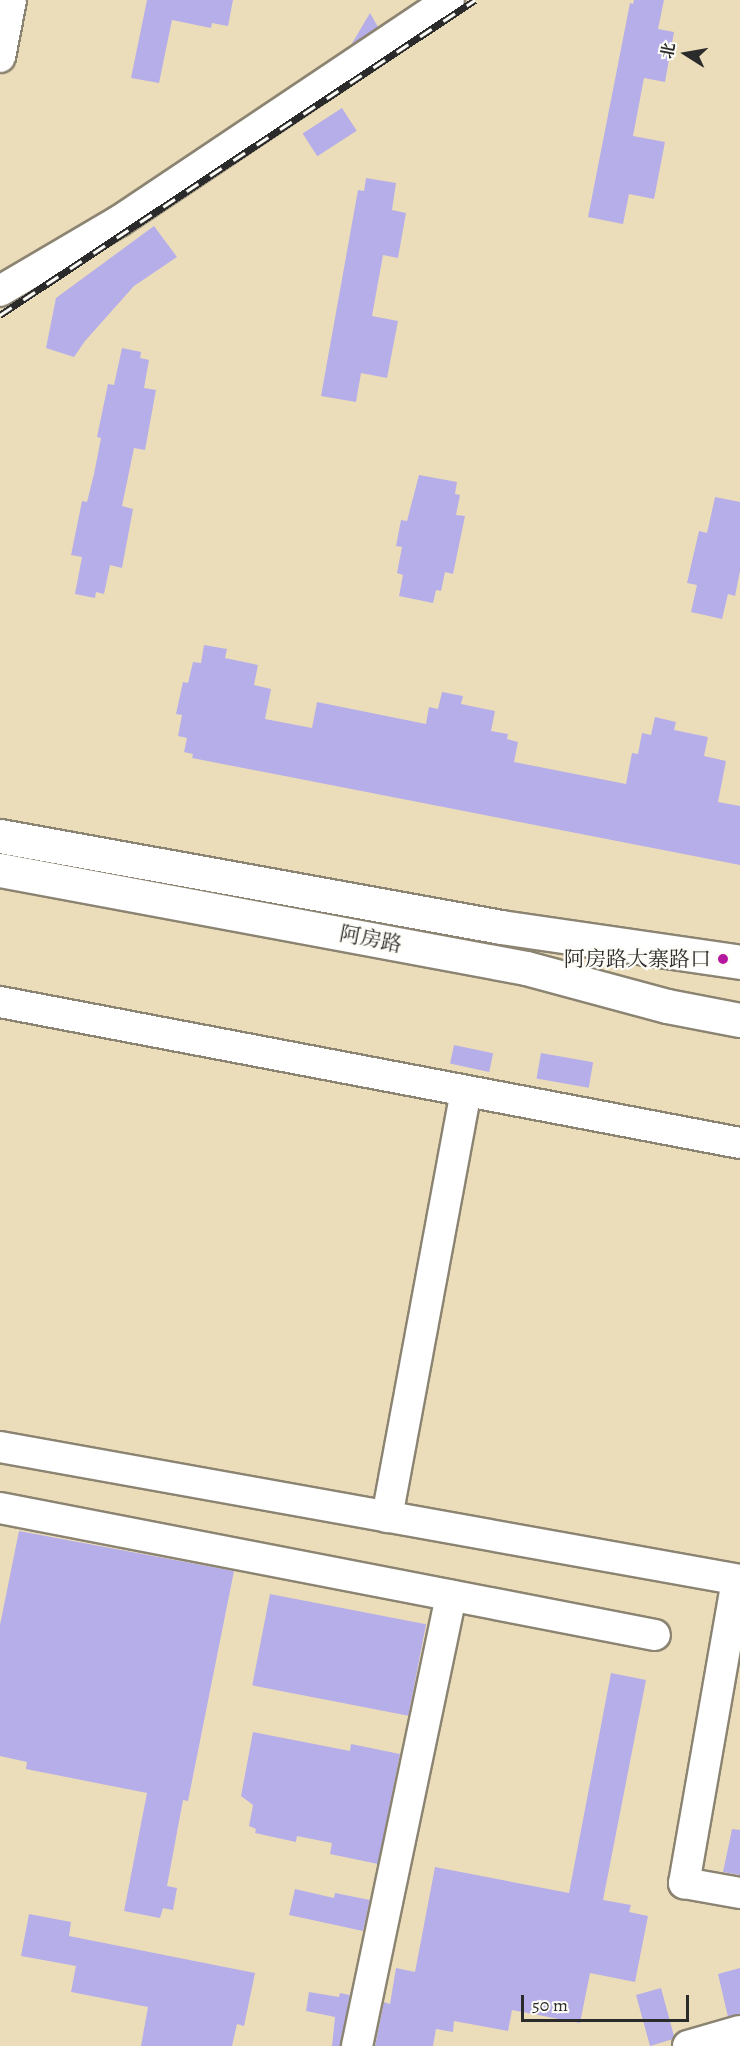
<!DOCTYPE html>
<html>
<head>
<meta charset="utf-8">
<style>
	body { margin:0 }
	#map { position:relative; width:740px; height:2046px; overflow:hidden; background:#ecddba; font-family:Alegreya,"Noto Serif SC",serif }
	div>[style] { position:absolute }
	.building>* { inset:0; background:#b6aee8; transform-origin:0 0 }
	.roads { filter:drop-shadow(2px 0 #8c8472) drop-shadow(-2px 0 #8c8472) drop-shadow(0 2px #8c8472) drop-shadow(0 -2px #8c8472) }
	.minor>* { height:30px; margin:-15px; padding:0 15px; transform-origin:15px; border-radius:15px; background:#fff }
	.major>* { height:33px; margin:-16.5px; padding:0 16.5px; transform-origin:16.5px; border-radius:16.5px; background:#fff }
	.rail>* { height:7px; margin-top:-3.5px; transform-origin:0; background:repeating-linear-gradient(90deg,#fdfcf7 0 14px,#2b2b2b 0 28px); box-sizing:border-box; border-block:2px solid #2b2b2b }
	.dots>* { width:16px; height:16px; translate:-50% -50%; box-sizing:border-box; border:3px solid #fdfcf7; border-radius:50% }
	span { translate:-50% -50%; white-space:nowrap; text-align:center; line-height:1.15; -webkit-text-stroke:4.5px #fdfcf7; paint-order:stroke }
	.street-label { font-size:21px; color:#2b2b2b }
	.poi-label { font-size:21px; color:#2b2b2b }
	.right { translate:-100% -50%; text-align:right }
	.north { position:absolute; left:656px; top:24px; width:60px; height:60px; -webkit-text-stroke:4px #fdfcf7; paint-order:stroke; rotate:281deg; font-size:16px; font-weight:700; line-height:24px; text-align:center; color:#2b2b2b }
	.north::after { content:''; display:block; margin:auto; width:21px; height:27px; background:#2b2b2b; clip-path:polygon(50% 0,100% 100%,50% 72%,0 100%) }
	.scale { position:absolute; left:521px; top:1995px; width:168px; height:27px; box-sizing:border-box; border:3px solid #2b2b2b; border-top:0; padding-left:8px; font-size:18px; line-height:21px; white-space:nowrap; color:#2b2b2b; -webkit-text-stroke:4px #fdfcf7; paint-order:stroke }
</style>
</head>
<body>
<div id="map">
	<div class="building">
		<i style="clip-path:polygon(147px 0,233px 0,228px 26px,212px 23px,211px 28px,172px 20px,159px 83px,131px 78px)"></i>
		<i style="clip-path:polygon(634px 0,664px 0,658px 29px,674px 32px,665px 82px,644px 78px,633px 136px,665px 142px,654px 199px,629px 194px,623px 224px,588px 217px,630px 3px,633px 4px)"></i>
		<i style="clip-path:polygon(370px 13px,378px 27px,351px 45px)"></i>
		<i style="left:342px;top:108px;width:27px;height:47px;rotate:57deg"></i>
		<i style="clip-path:polygon(366px 178px,396px 183px,392px 210px,406px 213px,398px 258px,383px 255px,372px 316px,398px 321px,387px 378px,361px 373px,356px 402px,321px 396px,358px 190px,364px 191px)"></i>
		<i style="clip-path:polygon(154px 226px,177px 257px,134px 286px,85px 341px,74px 357px,46px 348px,56px 298px)"></i>
		<i style="clip-path:polygon(122px 348px,141px 352px,140px 358px,149px 360px,144px 388px,156px 390px,145px 450px,134px 448px,122px 506px,133px 509px,122px 568px,110px 565px,104px 594px,96px 592px,95px 598px,75px 594px,82px 557px,71px 555px,82px 501px,87px 502px,94px 474px,101px 438px,97px 437px,108px 384px,114px 385px)"></i>
		<i style="clip-path:polygon(419px 475px,457px 482px,455px 494px,460px 495px,456px 515px,465px 516px,453px 574px,445px 572px,441px 591px,436px 590px,433px 603px,399px 596px,403px 575px,397px 573px,402px 547px,396px 546px,401px 520px,407px 521px)"></i>
		<i style="clip-path:polygon(715px 497px,740px 502px,740px 571px,735px 596px,728px 594px,722px 619px,691px 612px,697px 585px,687px 583px,699px 531px,707px 533px)"></i>
		<i style="clip-path:polygon(204px 645px,227px 649px,225px 658px,258px 665px,254px 685px,271px 689px,265px 719px,312px 728px,317px 702px,426px 724px,429px 707px,438px 709px,442px 692px,463px 696px,461px 704px,495px 711px,491px 731px,508px 734px,507px 739px,518px 742px,514px 762px,626px 784px,632px 753px,638px 754px,642px 733px,651px 735px,655px 717px,676px 722px,674px 730px,708px 737px,704px 756px,726px 761px,718px 802px,740px 806px,740px 865px,192px 758px,193px 754px,184px 752px,187px 738px,178px 736px,182px 715px,176px 714px,183px 682px,188px 683px,193px 662px,201px 663px)"></i>
		<i style="left:454px;top:1045px;width:40px;height:19px;rotate:12deg"></i>
		<i style="left:541px;top:1053px;width:53px;height:26px;rotate:10deg"></i>
		<i style="clip-path:polygon(19px 1531px,234px 1571px,188px 1801px,183px 1800px,167px 1886px,177px 1888px,173px 1910px,163px 1908px,160px 1918px,124px 1911px,147px 1793px,26px 1769px,27px 1762px,0 1756px,0 1625px)"></i>
		<i style="left:270px;top:1594px;width:159px;height:93px;rotate:11deg"></i>
		<i style="clip-path:polygon(611px 1673px,646px 1680px,603px 1900px,631px 1905px,629px 1912px,648px 1916px,635px 1982px,590px 1973px,580px 2023px,512px 2010px,508px 2031px,454px 2021px,453px 2032px,436px 2029px,433px 2046px,375px 2046px,384px 2002px,390px 2004px,396px 1968px,415px 1972px,435px 1867px,569px 1893px)"></i>
		<i style="clip-path:polygon(253px 1732px,350px 1751px,351px 1744px,400px 1754px,378px 1864px,330px 1854px,332px 1843px,297px 1836px,296px 1842px,255px 1833px,256px 1829px,249px 1826px,253px 1805px,241px 1796px)"></i>
		<i style="clip-path:polygon(732px 1829px,740px 1830px,740px 1875px,723px 1872px)"></i>
		<i style="clip-path:polygon(295px 1889px,334px 1898px,335px 1893px,370px 1900px,363px 1931px,289px 1915px)"></i>
		<i style="clip-path:polygon(29px 1914px,71px 1922px,69px 1936px,255px 1973px,244px 2026px,237px 2024px,232px 2046px,141px 2046px,148px 2007px,71px 1992px,76px 1966px,21px 1956px)"></i>
		<i style="clip-path:polygon(740px 1968px,740px 2014px,728px 2017px,718px 1974px)"></i>
		<i style="clip-path:polygon(661px 1988px,674px 2036px,673px 2039px,650px 2046px,636px 1995px)"></i>
		<i style="clip-path:polygon(309px 1992px,339px 1997px,340px 1993px,350px 1995px,340px 2046px,332px 2046px,335px 2017px,306px 2011px)"></i>
	</div>
	<div class="roads">
		<div class="minor">
			<i style="left:0;top:57px;width:58px;rotate:-79.1deg"></i>
			<i style="left:0;top:291px;width:138px;rotate:-30.5deg"></i>
			<i style="left:119px;top:221px;width:397px;rotate:-33.8deg"></i>
			<i style="left:0;top:1002px;width:753px;rotate:10.79deg"></i>
			<i style="left:0;top:1447px;width:752px;rotate:10.19deg"></i>
			<i style="left:0;top:1508px;width:667px;rotate:10.97deg"></i>
			<i style="left:387px;top:1517px;width:433px;rotate:-79.5deg"></i>
			<i style="left:737px;top:1580px;width:308px;rotate:99.9deg"></i>
			<i style="left:684px;top:1883px;width:57px;rotate:10.1deg"></i>
			<i style="left:357px;top:2046px;width:460px;rotate:-78.2deg"></i>
			<i style="left:688px;top:2046px;width:54px;rotate:-16.1deg"></i>
		</div>
		<div class="major">
			<i style="left:0;top:836px;width:509px;rotate:10.29deg"></i>
			<i style="left:501px;top:927px;width:242px;rotate:8.3deg"></i>
			<i style="left:0;top:870px;width:535px;rotate:10.55deg"></i>
			<i style="left:526px;top:968px;width:146px;rotate:15.1deg"></i>
			<i style="left:667px;top:1006px;width:74px;rotate:10.9deg"></i>
		</div>
	</div>
	<div class="rail">
		<i style="left:0;top:315px;width:570px;rotate:-33.55deg"></i>
	</div>
	<div class="dots">
		<i style="left:723px;top:959px;background:#b5179e"></i>
	</div>
	<div class="street-label">
		<span style="left:371px;top:939px;rotate:11deg">阿房路</span>
	</div>
	<div class="poi-label">
		<span class="right" style="left:711px;top:959px">阿房路大寨路口</span>
	</div>
	<div class="north">北</div>
	<div class="scale">50 m</div>
</div>
</body>
</html>
